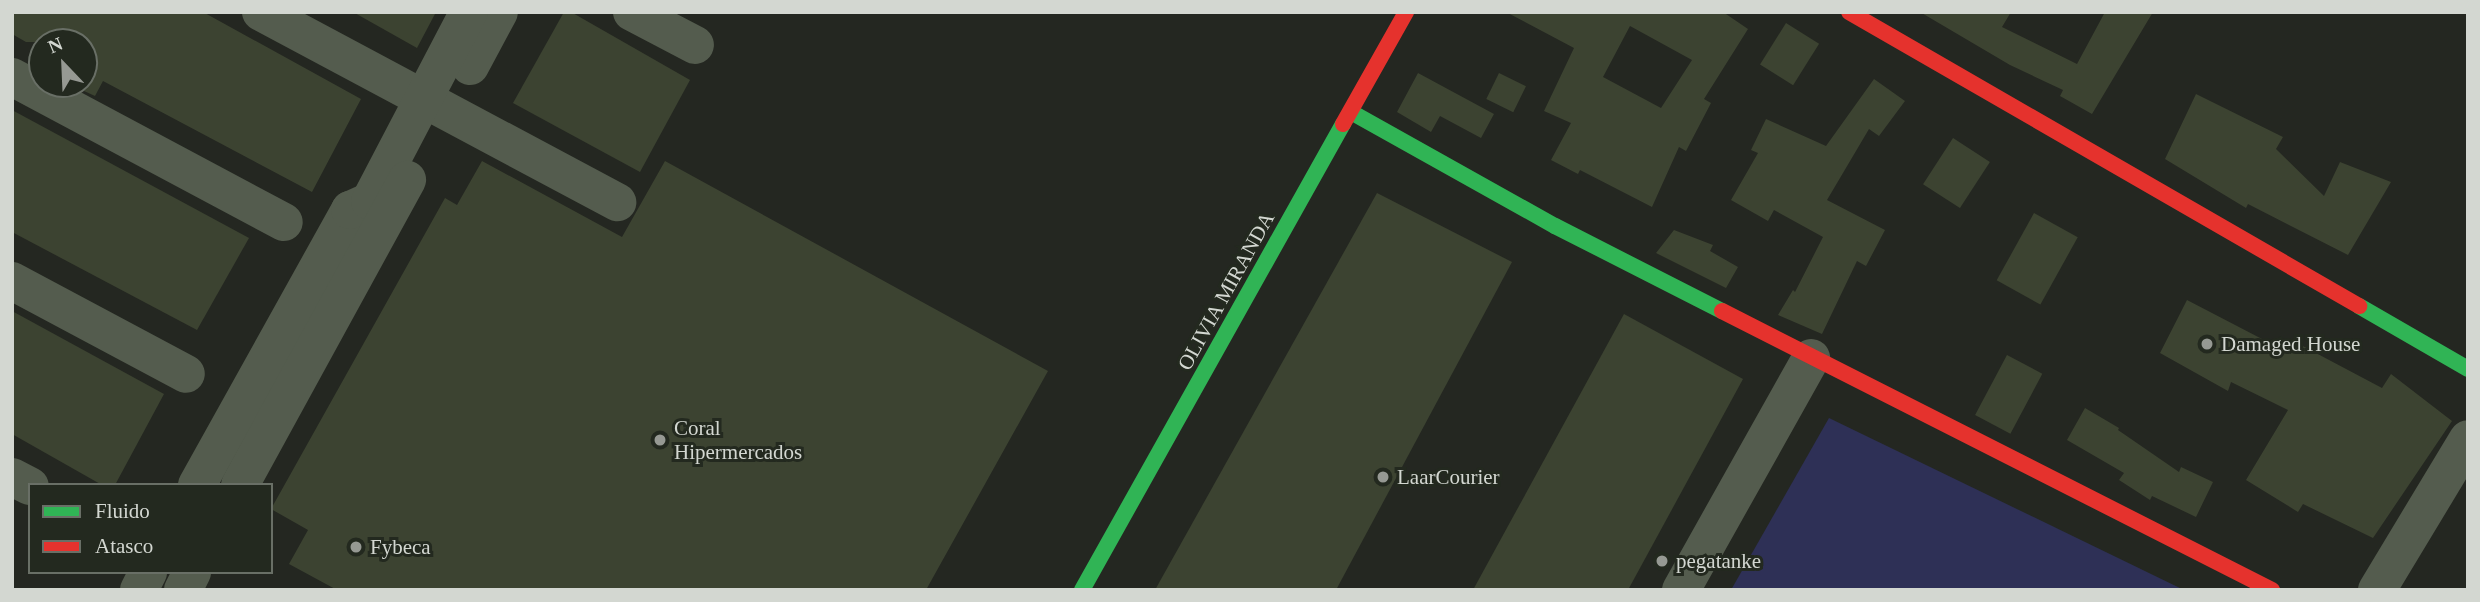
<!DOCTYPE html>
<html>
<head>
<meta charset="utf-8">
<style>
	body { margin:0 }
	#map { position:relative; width:2480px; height:602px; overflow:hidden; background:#242721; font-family:Georgia,serif }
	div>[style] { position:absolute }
	.green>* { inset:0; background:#2e3056 }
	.building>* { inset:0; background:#3c4331; transform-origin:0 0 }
	.street>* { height:38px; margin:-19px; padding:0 19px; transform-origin:19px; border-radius:19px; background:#545c4e }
	.fast>* { height:16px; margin:-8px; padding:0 8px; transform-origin:8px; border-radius:8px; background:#30b455 }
	.jam>* { height:16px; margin:-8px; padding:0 8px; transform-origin:8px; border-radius:8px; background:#e5322d }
	.dots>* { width:19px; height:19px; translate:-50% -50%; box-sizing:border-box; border:4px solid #23291f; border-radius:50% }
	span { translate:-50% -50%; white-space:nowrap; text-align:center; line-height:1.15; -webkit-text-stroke:6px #23291f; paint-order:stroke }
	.street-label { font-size:21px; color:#d3d7d1 }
	.poi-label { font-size:21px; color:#d3d7d1 }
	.left { translate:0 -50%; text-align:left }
	.frame { position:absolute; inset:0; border:14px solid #d3d7d1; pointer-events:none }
	.legend { position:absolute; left:28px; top:483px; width:245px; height:91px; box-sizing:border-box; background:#23291f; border:2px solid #696f66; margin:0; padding:9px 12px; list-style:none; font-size:21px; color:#d3d7d1 }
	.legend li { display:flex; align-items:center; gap:14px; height:35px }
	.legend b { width:35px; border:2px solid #696f66 }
	.north { position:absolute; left:28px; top:28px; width:70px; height:70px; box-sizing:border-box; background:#23291f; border:2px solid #696f66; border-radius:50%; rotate:337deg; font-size:19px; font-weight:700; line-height:28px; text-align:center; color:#d3d7d1 }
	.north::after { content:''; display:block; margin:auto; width:24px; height:32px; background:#969993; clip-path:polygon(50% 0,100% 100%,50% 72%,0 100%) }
</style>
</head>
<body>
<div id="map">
	<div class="green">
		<i style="clip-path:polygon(1829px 418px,2184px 590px,1731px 590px)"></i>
	</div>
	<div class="building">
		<i style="clip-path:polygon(12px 12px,203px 12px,361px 99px,312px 192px,103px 81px,95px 96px,84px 91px,84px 42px,26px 42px,12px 34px)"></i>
		<i style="clip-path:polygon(353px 12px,436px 12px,417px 48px)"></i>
		<i style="clip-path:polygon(564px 12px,571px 12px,690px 80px,640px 172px,513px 103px)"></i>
		<i style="clip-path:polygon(evenodd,1506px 12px,1723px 12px,1748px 29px,1704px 99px,1711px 103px,1686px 151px,1679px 147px,1652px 207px,1580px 170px,1578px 174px,1551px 160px,1571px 123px,1544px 111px,1574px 48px,1506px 12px,1630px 26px,1692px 60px,1661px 108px,1603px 77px,1630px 26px)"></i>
		<i style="clip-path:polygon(1920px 12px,2011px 12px,2002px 27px,2077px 64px,2105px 12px,2153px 12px,2092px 114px,2060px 96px,2063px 90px,2010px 65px)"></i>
		<i style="left:1786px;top:23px;width:39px;height:49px;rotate:32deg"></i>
		<i style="clip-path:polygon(1418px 73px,1494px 114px,1481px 138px,1440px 116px,1431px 132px,1397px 112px)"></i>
		<i style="left:1499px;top:73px;width:30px;height:29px;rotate:26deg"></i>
		<i style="clip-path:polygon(1874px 79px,1905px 101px,1879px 136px,1869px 129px,1827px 200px,1885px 230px,1866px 266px,1857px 261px,1822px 334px,1778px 315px,1793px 290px,1795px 292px,1823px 237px,1774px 210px,1768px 221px,1731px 200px,1758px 153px,1751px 150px,1766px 119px,1826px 146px)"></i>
		<i style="clip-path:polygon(2196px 94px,2283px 137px,2276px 149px,2324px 196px,2340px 162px,2391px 182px,2348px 255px,2248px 204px,2246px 208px,2165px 159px)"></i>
		<i style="clip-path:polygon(12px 110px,249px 238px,197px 330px,12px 232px)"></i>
		<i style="left:1953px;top:138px;width:44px;height:55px;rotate:33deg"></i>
		<i style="clip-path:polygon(482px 161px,622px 237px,665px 161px,1048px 371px,926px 590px,337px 590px,289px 564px,308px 530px,271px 509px,445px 198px,457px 205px)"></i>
		<i style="clip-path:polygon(1377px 193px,1512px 262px,1336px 590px,1155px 590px)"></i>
		<i style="left:2034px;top:213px;width:50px;height:77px;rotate:29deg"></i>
		<i style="clip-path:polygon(1674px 230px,1713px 245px,1710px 251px,1738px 267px,1726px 288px,1656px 253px)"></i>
		<i style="clip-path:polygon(2187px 300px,2291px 354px,2297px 343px,2382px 388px,2391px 374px,2452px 421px,2373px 538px,2303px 504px,2298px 512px,2246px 480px,2288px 410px,2231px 382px,2228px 391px,2160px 353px)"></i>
		<i style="clip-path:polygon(12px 311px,164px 394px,115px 485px,102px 485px,12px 434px)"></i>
		<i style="clip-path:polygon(1624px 314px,1743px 379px,1628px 590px,1473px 590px)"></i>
		<i style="left:2007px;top:355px;width:40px;height:68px;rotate:28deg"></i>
		<i style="clip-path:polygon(2085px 408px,2119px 428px,2118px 430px,2179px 472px,2181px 467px,2213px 482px,2196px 517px,2152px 496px,2150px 500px,2119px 480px,2124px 473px,2067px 440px)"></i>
	</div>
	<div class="street">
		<i style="left:261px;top:12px;width:404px;rotate:28.1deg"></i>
		<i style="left:632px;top:12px;width:71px;rotate:27.6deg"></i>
		<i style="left:470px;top:66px;width:61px;rotate:-61.8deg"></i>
		<i style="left:12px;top:77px;width:308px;rotate:28.1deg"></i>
		<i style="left:12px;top:281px;width:197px;rotate:28.1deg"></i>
		<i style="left:12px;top:477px;width:20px;rotate:27deg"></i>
		<i style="left:197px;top:485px;width:315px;rotate:-60.9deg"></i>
		<i style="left:350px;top:210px;width:22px;rotate:-24deg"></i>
		<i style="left:370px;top:201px;width:213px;rotate:-62.4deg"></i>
		<i style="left:240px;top:485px;width:348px;rotate:-61.3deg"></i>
		<i style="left:139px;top:590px;width:20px;rotate:-63deg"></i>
		<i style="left:183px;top:590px;width:20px;rotate:-63deg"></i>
		<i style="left:1681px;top:590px;width:266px;rotate:-60.7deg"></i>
		<i style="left:2377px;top:590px;width:176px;rotate:-58.9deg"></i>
	</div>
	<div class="fast">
		<i style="left:1351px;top:112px;width:234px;rotate:29.2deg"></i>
		<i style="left:1555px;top:226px;width:187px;rotate:27deg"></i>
		<i style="left:2359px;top:306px;width:126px;rotate:30deg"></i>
		<i style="left:1082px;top:590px;width:534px;rotate:-60.75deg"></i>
	</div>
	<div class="jam">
		<i style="left:1849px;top:12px;width:589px;rotate:29.96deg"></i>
		<i style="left:1343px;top:124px;width:129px;rotate:-60.6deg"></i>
		<i style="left:1722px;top:311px;width:617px;rotate:26.9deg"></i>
	</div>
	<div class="dots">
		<i style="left:2207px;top:344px;background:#969993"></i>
		<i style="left:660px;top:440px;background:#969993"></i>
		<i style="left:1383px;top:477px;background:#969993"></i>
		<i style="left:356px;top:547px;background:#969993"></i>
		<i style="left:1662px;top:561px;background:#969993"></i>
	</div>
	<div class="street-label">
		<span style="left:1226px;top:291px;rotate:-61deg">OLIVIA MIRANDA</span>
	</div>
	<div class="poi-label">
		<span class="left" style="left:2221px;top:344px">Damaged House</span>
		<span class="left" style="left:674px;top:440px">Coral<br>Hipermercados</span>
		<span class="left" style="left:1397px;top:477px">LaarCourier</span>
		<span class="left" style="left:370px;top:547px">Fybeca</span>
		<span class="left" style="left:1676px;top:561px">pegatanke</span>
	</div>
	<div class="frame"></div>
	<ul class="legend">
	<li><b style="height:9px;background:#30b455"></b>Fluido</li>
	<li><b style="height:9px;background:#e5322d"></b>Atasco</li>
	</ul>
	<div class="north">N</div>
</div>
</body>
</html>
